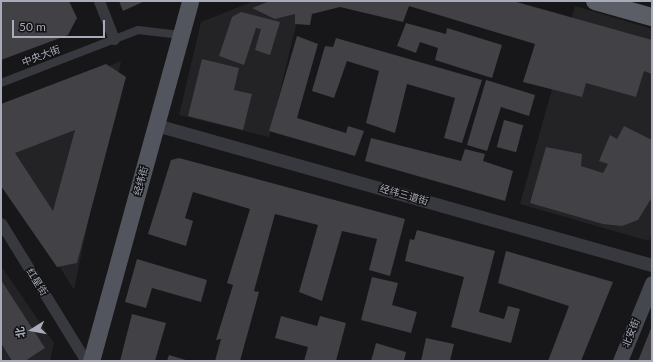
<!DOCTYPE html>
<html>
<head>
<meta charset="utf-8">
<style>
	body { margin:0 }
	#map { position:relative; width:653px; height:362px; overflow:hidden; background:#171719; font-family:Lato,"Noto Sans SC",sans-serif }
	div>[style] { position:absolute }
	.built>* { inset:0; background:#232326 }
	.building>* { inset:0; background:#414146; transform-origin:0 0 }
	.pedestrian>* { height:8px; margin:-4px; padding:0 4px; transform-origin:4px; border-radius:4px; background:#38383f }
	.minor>* { height:11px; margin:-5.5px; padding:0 5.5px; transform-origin:5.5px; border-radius:5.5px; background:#38383f }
	.tertiary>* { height:13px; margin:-6.5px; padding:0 6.5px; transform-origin:6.5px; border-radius:6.5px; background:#38383f }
	.secondary>* { height:15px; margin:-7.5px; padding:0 7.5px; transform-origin:7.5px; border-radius:7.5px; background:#45474f }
	.primary>* { height:17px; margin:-8.5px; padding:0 8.5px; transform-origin:8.5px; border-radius:8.5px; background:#53555e }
	.trunk>* { height:18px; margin:-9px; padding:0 9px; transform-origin:9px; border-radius:9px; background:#5b5e67 }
	span { translate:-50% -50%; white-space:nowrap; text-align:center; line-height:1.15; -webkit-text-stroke:3px #121214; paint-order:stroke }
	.street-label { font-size:10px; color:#a8acba }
	.frame { position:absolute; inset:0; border:2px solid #a8acba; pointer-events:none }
	.north { position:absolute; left:12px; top:310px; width:40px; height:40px; -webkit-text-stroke:3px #121214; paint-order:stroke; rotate:259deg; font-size:11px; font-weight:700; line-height:16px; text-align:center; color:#a8acba }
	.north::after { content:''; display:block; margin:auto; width:14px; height:18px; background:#a8acba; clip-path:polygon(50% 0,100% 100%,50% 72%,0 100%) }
	.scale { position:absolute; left:12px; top:20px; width:93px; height:18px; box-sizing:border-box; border:2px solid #a8acba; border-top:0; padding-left:5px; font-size:12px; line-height:14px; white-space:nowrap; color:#a8acba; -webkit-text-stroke:3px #121214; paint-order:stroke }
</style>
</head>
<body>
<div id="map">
	<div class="built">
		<i style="clip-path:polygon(254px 1px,302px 1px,269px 137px,179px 115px,201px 22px)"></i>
		<i style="clip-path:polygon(575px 6px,652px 29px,652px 234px,649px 241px,520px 204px)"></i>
		<i style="clip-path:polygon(121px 61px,74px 290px,1px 171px,1px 111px)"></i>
		<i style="clip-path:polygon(1px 266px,54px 343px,50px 361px,1px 361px)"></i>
	</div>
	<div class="building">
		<i style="clip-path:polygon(1px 1px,69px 1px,77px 18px,68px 35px,1px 60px)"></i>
		<i style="clip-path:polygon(119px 1px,145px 1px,123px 11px)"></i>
		<i style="clip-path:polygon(270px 1px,513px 1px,652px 40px,652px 74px,644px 71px,636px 97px,586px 83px,582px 97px,523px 82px,535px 44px,409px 6px,403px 22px,340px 7px,312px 14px,310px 25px,295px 24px,295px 14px,275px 19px,252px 8px)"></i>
		<i style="clip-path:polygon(241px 12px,280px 22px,270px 55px,255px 50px,261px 29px,256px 28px,244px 65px,219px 56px,232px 17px)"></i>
		<i style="clip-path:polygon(406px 23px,446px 34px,447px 28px,502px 45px,492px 78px,435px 60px,438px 48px,420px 42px,416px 53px,397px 46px)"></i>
		<i style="clip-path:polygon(297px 36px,318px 44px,297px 118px,346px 133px,348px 126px,364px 131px,355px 156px,269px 131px)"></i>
		<i style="clip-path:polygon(336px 38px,482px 80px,462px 143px,444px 138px,455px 98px,407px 84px,395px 133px,366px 123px,379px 71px,347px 61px,334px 98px,312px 91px,325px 46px,333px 47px)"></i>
		<i style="clip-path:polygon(202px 59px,239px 68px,234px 90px,252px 94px,243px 130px,188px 116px)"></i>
		<i style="clip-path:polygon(evenodd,106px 64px,126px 77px,77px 263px,57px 267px,1px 186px,1px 104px,106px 64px,75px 130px,53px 211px,15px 153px,75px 130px)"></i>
		<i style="clip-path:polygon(486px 80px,535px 95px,529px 116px,501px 107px,487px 151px,467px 145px)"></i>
		<i style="left:504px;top:120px;width:20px;height:28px;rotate:15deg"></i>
		<i style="clip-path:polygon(624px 126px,652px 140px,652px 197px,638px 220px,622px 226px,603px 224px,530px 203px,546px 147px,582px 154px,581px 166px,603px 173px,608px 164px,599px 161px,610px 135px,617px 139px)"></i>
		<i style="clip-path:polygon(371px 138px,461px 161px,465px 149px,485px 154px,483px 161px,513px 171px,505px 201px,365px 161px)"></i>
		<i style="clip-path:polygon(179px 158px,405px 219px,390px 276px,369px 270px,377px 239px,342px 231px,322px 301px,299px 292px,318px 225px,275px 214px,254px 291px,259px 292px,240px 361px,215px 361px,221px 339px,216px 340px,233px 285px,227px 283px,250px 209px,193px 192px,185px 218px,193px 221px,186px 246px,148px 234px,171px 160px)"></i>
		<i style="clip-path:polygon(417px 230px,495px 251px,479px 312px,504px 319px,508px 306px,520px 309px,511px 343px,451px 327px,464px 277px,405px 261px,410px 239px,414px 240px)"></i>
		<i style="clip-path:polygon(506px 251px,613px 282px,581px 361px,548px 361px,569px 306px,498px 283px)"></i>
		<i style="clip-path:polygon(137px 259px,207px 280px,201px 302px,152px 288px,146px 308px,125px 302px)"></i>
		<i style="clip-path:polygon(372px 277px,398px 283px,392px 305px,417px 312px,411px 333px,361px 320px)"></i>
		<i style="clip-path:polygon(1px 280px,45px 348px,25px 361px,12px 361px,1px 343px)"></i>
		<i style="clip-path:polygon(132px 314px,166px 323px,155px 361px,120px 361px)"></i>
		<i style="clip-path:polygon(281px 316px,317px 326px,320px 316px,346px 323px,336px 361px,304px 361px,308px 347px,275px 338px)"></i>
		<i style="clip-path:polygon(652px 326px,652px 361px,638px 361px)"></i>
		<i style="clip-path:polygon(426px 338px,454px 344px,450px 361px,421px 361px)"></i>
		<i style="clip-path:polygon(376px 343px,406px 352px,404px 361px,371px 361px)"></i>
		<i style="clip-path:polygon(169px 355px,189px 361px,167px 361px)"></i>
	</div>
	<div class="pedestrian">
		<i style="left:1px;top:83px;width:147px;rotate:-21.1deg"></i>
		<i style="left:138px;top:30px;width:43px;rotate:6.6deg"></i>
	</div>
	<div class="minor">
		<i style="left:99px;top:1px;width:41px;rotate:68.5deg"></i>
		<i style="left:1px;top:223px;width:162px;rotate:58.4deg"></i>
	</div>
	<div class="tertiary">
		<i style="left:156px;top:125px;width:515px;rotate:15.76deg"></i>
	</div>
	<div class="secondary">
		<i style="left:620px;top:361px;width:84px;rotate:-67.7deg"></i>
	</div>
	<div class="primary">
		<i style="left:91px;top:361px;width:373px;rotate:-74.6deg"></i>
	</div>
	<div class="trunk">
		<i style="left:595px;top:1px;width:59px;rotate:15.7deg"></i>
	</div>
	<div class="street-label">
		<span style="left:41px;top:56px;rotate:-21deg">中央大街</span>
		<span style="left:141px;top:181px;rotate:-75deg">经纬街</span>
		<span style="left:404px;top:195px;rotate:16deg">经纬三道街</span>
		<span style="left:37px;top:282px;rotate:58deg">红星街</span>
		<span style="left:631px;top:333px;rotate:-68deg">北安街</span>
	</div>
	<div class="frame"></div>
	<div class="north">北</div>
	<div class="scale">50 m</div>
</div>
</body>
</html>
